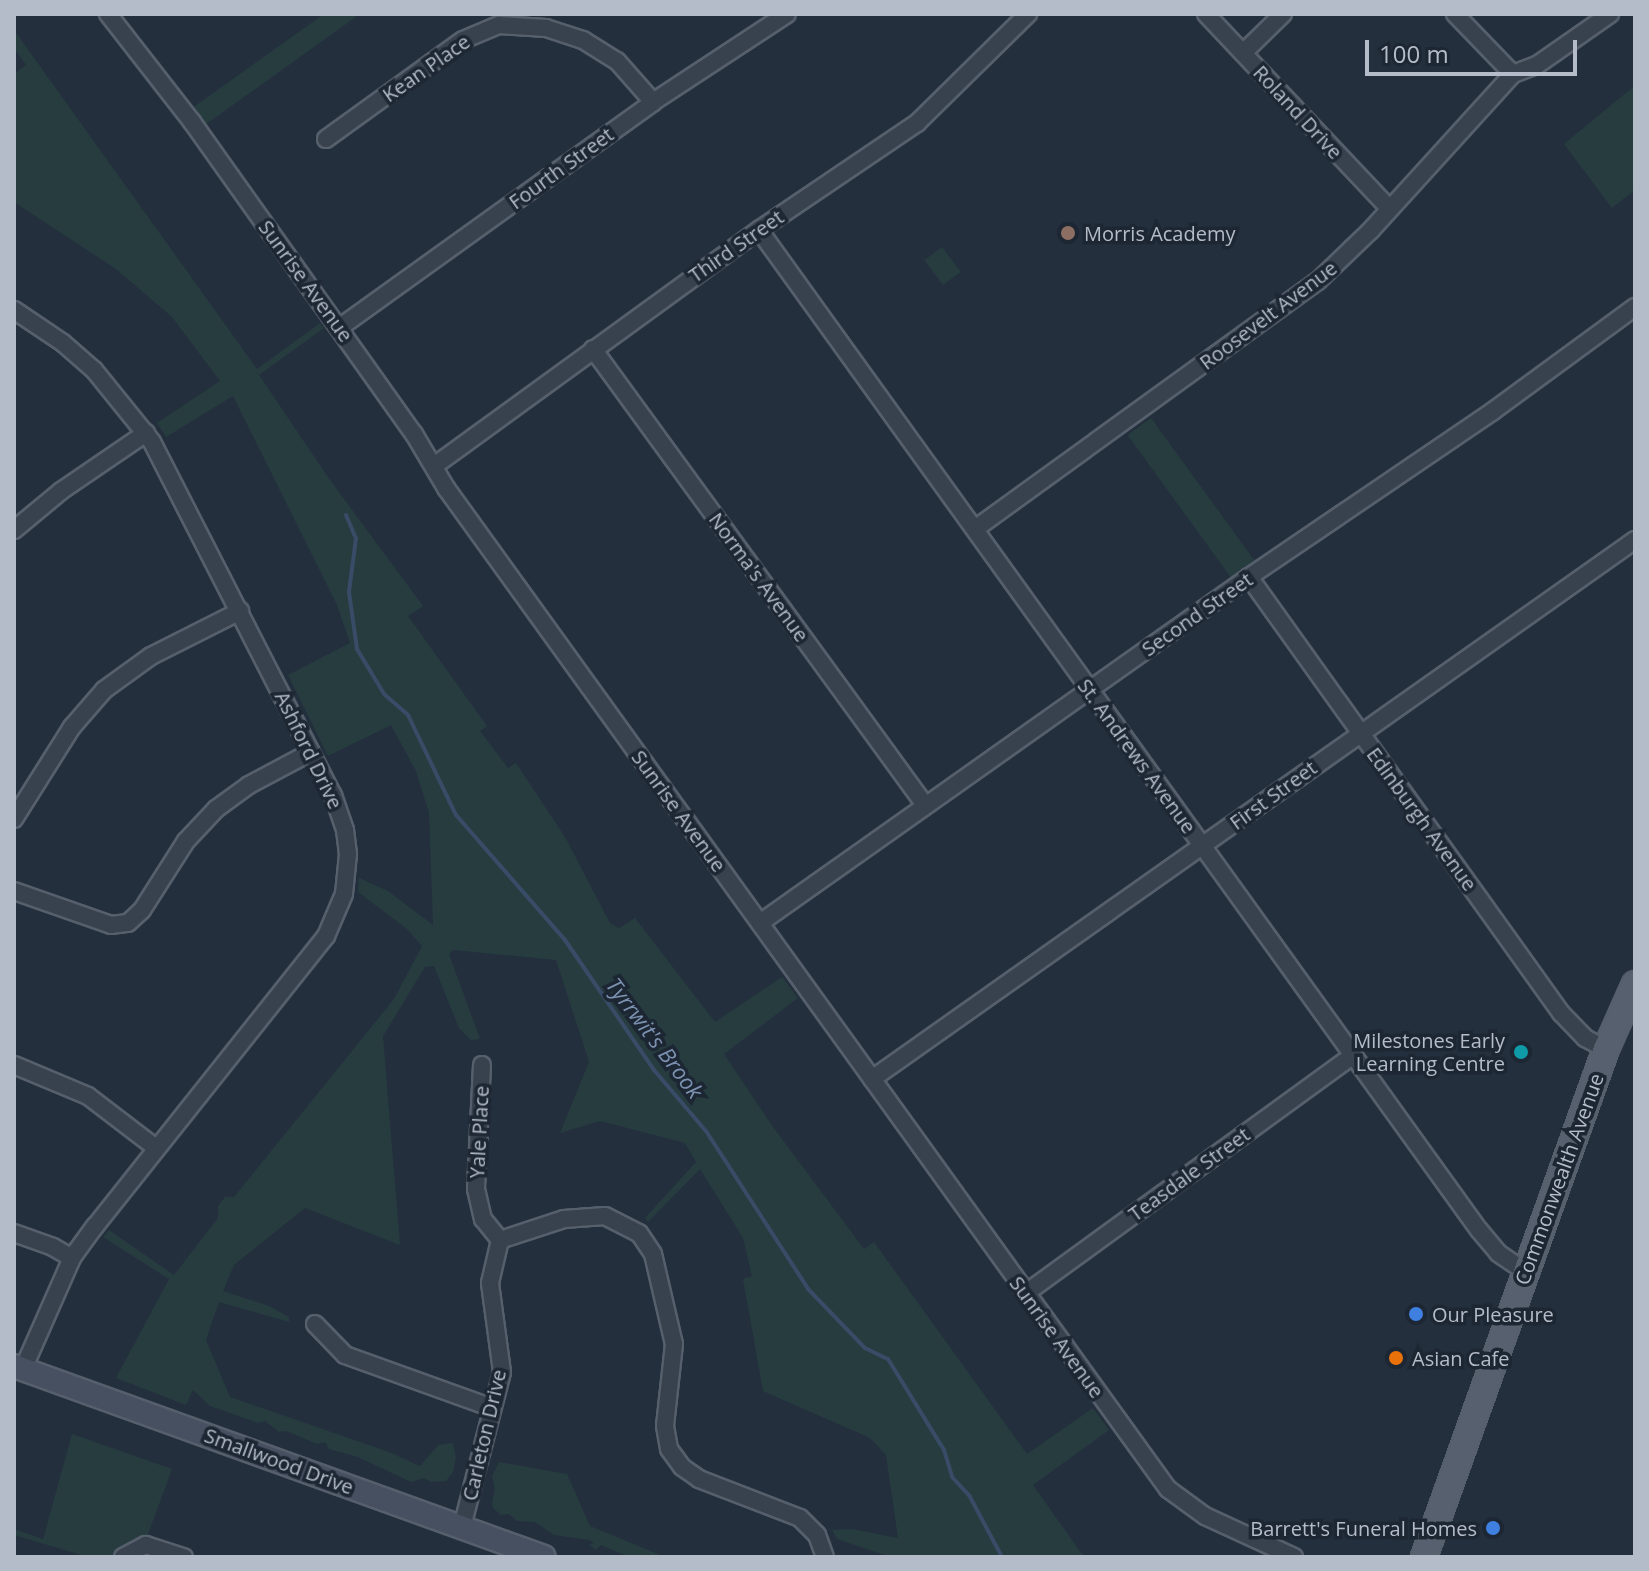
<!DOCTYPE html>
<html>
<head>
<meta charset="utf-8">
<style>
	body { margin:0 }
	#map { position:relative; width:1649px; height:1571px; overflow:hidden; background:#242f3e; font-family:"Open Sans",sans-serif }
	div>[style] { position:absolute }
	.green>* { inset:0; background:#263c3f; transform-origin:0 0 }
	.stream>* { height:4px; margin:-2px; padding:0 2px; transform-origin:2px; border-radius:2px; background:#394c67 }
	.roads { filter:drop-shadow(2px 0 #565f6c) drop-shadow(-2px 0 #565f6c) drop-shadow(0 2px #565f6c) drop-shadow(0 -2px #565f6c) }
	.street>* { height:16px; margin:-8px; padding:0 8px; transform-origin:8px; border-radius:8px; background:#38414e }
	.secondary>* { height:22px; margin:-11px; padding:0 11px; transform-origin:11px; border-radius:11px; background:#465061 }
	.primary>* { height:24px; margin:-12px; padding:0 12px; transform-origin:12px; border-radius:12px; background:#56606e }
	.dots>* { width:22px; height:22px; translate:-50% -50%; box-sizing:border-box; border:4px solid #1d2633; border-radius:50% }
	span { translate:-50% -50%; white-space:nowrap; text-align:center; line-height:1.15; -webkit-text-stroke:7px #1d2633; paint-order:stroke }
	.street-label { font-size:20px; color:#b4bcc9 }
	.poi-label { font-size:20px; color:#b4bcc9 }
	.left { translate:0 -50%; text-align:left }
	.right { translate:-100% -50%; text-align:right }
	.water-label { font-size:22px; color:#7c92b1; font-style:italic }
	.frame { position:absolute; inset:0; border:16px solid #b4bcc9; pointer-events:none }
	.scale { position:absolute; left:1365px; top:40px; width:212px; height:36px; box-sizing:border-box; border:4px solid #b4bcc9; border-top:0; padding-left:10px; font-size:24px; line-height:28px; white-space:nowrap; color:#b4bcc9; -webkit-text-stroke:6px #1d2633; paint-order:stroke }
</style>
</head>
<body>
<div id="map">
	<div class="green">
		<i style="clip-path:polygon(324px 14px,360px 14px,205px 125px,192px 108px)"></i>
		<i style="clip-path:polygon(14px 30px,257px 369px,320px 323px,324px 328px,259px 375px,330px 480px,423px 606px,408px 616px,487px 726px,480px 731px,508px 768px,516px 763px,565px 837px,610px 923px,619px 928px,635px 918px,715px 1022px,782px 977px,798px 998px,724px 1054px,773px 1127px,864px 1249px,874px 1242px,1027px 1454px,1093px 1408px,1109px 1430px,1033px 1485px,1084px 1557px,890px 1557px,837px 1539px,832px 1530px,852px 1529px,898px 1538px,886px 1455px,870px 1438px,763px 1391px,743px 1279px,752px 1276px,743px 1238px,700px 1169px,648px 1222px,645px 1218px,696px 1162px,685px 1143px,600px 1121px,560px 1133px,589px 1062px,556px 960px,453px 950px,449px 954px,480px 1039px,471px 1040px,459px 1028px,434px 966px,425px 967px,383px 1036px,400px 1245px,305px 1208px,234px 1265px,223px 1291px,269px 1306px,289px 1317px,289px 1322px,219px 1302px,206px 1340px,230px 1397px,389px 1452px,420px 1466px,438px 1445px,453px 1443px,456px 1458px,453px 1472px,446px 1481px,431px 1482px,424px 1478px,411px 1482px,358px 1457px,329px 1449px,325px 1442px,317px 1444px,286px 1431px,279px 1432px,265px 1421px,258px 1423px,210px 1406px,193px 1390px,186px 1405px,116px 1378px,169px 1279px,103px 1237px,109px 1230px,174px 1275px,218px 1218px,218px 1206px,225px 1197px,234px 1197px,394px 999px,422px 946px,407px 929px,358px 892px,359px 878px,388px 891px,433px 925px,429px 813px,416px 771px,391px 725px,328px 756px,288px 675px,350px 643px,337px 605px,233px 396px,166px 437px,157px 423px,220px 381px,172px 317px,116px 269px,14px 202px,14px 74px,26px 65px,14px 48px)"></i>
		<i style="clip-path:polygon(1633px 87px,1635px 190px,1612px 208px,1564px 144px)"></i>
		<i style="left:942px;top:247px;width:31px;height:22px;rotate:53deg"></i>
		<i style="left:1151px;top:418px;width:177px;height:29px;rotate:54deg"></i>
		<i style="clip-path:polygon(72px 1434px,172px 1469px,147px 1537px,125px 1544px,113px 1557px,88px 1557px,14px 1535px,14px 1529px,43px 1539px)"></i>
		<i style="clip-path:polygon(499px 1462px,567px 1474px,590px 1526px,665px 1557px,629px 1557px,601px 1545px,596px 1550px,589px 1545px,594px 1543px,589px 1540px,554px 1535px,535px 1522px,517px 1521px,509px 1514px,501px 1515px,493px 1508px,492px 1502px,495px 1489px,492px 1476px)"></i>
	</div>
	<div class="stream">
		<i style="left:346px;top:515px;width:25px;rotate:67deg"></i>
		<i style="left:356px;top:538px;width:54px;rotate:97.4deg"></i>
		<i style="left:349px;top:592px;width:58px;rotate:82deg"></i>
		<i style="left:357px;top:649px;width:52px;rotate:59deg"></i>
		<i style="left:384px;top:694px;width:32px;rotate:41deg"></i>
		<i style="left:408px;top:715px;width:111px;rotate:64.4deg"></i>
		<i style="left:456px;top:815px;width:166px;rotate:48.9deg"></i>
		<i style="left:565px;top:940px;width:158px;rotate:55.6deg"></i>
		<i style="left:654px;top:1070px;width:80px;rotate:49.6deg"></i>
		<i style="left:706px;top:1131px;width:189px;rotate:57.1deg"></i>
		<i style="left:809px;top:1290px;width:81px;rotate:46deg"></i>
		<i style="left:865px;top:1348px;width:25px;rotate:26deg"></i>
		<i style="left:888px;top:1359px;width:107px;rotate:58.4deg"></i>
		<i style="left:944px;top:1450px;width:28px;rotate:73deg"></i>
		<i style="left:952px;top:1477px;width:25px;rotate:47deg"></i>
		<i style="left:969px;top:1495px;width:70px;rotate:62deg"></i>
	</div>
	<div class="roads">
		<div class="street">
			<i style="left:108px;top:14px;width:137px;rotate:52.1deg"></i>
			<i style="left:192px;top:122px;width:383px;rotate:54.6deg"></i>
			<i style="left:414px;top:434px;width:63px;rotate:59.3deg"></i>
			<i style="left:446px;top:488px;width:1234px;rotate:54.2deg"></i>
			<i style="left:1168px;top:1489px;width:46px;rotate:36.1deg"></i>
			<i style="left:1205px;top:1516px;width:98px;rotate:24.7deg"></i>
			<i style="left:1206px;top:14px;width:268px;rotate:46.7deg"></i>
			<i style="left:1455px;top:14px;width:83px;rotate:46deg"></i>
			<i style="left:1243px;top:53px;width:56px;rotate:-44.3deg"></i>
			<i style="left:326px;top:139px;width:169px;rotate:-35.9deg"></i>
			<i style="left:463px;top:40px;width:39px;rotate:-23deg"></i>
			<i style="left:499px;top:25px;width:47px;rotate:3.7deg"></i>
			<i style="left:546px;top:28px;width:39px;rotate:18deg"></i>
			<i style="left:583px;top:40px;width:40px;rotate:32deg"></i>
			<i style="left:617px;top:61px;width:55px;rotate:48.7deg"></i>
			<i style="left:759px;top:230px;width:1232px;rotate:54.25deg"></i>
			<i style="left:1479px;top:1230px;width:30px;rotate:50deg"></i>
			<i style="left:1498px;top:1253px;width:34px;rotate:34deg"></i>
			<i style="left:14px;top:310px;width:59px;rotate:34deg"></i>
			<i style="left:63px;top:343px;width:41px;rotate:41.1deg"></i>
			<i style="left:94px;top:370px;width:92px;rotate:51.1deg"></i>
			<i style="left:152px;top:442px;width:397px;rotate:62.9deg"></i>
			<i style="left:333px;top:795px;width:37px;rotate:71deg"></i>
			<i style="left:345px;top:830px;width:24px;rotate:83deg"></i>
			<i style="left:348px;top:854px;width:40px;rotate:95.7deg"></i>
			<i style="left:344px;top:894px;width:46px;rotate:113.2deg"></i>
			<i style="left:326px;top:936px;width:371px;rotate:128.5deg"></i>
			<i style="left:95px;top:1226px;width:39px;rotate:126deg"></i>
			<i style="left:72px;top:1258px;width:121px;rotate:113.8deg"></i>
			<i style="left:339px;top:328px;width:387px;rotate:-35.7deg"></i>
			<i style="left:653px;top:102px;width:160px;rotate:-33.3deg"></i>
			<i style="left:593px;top:349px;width:564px;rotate:53.94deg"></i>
			<i style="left:434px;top:466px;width:402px;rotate:-36deg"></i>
			<i style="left:759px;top:230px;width:191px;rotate:-34.1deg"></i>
			<i style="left:917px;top:123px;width:156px;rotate:-44.5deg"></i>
			<i style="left:975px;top:529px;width:423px;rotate:-35.9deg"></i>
			<i style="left:1318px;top:281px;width:74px;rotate:-43.9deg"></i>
			<i style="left:1371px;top:230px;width:211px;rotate:-47.7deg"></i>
			<i style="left:1513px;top:74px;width:26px;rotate:-21deg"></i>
			<i style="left:1537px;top:65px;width:89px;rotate:-34.9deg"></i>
			<i style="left:14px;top:530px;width:61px;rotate:-39.7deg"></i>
			<i style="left:61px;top:491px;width:103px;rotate:-34.3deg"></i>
			<i style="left:1249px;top:577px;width:536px;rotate:54.41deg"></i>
			<i style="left:1561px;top:1013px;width:35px;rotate:46deg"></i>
			<i style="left:1585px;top:1038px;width:24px;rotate:28deg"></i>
			<i style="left:14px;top:819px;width:109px;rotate:-57.8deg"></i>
			<i style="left:72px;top:727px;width:49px;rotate:-49.1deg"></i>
			<i style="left:104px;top:690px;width:58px;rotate:-35.9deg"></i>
			<i style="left:151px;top:656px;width:100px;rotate:-26.8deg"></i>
			<i style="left:14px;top:891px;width:103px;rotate:19.3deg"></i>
			<i style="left:111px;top:925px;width:17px;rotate:-7deg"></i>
			<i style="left:128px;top:923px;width:19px;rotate:-43deg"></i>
			<i style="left:142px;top:910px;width:82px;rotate:-57.5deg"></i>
			<i style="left:186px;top:841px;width:44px;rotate:-46.8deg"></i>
			<i style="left:216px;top:809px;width:41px;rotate:-36deg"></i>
			<i style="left:249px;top:785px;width:70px;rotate:-28deg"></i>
			<i style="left:760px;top:923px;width:599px;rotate:-35.28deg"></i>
			<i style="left:1249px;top:577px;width:295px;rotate:-34.2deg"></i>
			<i style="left:1493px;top:411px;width:176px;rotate:-36.2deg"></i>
			<i style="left:14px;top:1065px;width:80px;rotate:22.7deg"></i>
			<i style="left:88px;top:1096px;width:86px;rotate:37.4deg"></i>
			<i style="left:482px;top:1065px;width:124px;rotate:92.8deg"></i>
			<i style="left:476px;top:1189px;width:31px;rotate:77deg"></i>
			<i style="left:483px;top:1219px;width:27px;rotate:51deg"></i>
			<i style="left:872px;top:1079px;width:934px;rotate:-35.24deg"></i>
			<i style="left:14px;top:1233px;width:41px;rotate:19.7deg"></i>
			<i style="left:53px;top:1247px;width:22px;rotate:30deg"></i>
			<i style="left:1026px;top:1293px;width:404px;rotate:-36deg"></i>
			<i style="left:315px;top:1324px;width:43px;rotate:45.9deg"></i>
			<i style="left:345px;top:1355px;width:156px;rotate:19.8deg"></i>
			<i style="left:462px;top:1527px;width:160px;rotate:-75.5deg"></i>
			<i style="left:502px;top:1372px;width:90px;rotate:-97.7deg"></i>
			<i style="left:490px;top:1283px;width:44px;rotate:-76.9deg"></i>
			<i style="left:500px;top:1240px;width:67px;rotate:-18.2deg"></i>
			<i style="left:564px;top:1219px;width:41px;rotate:-4.2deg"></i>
			<i style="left:605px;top:1216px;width:38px;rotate:27deg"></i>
			<i style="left:639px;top:1233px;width:25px;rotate:56deg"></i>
			<i style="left:653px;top:1254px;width:92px;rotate:76.9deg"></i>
			<i style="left:674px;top:1344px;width:82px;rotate:96.3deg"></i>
			<i style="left:665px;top:1426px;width:23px;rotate:80deg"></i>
			<i style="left:669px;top:1449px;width:22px;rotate:54deg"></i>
			<i style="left:682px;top:1467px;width:21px;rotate:35deg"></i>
			<i style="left:699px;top:1479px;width:108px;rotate:21.1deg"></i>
			<i style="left:800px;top:1518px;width:24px;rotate:45deg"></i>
			<i style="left:817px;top:1535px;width:23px;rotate:70deg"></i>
			<i style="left:123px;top:1557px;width:26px;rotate:-28deg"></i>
			<i style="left:146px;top:1545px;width:40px;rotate:18deg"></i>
		</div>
		<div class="secondary">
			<i style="left:14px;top:1366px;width:563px;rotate:19.82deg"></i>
		</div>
		<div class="primary">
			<i style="left:1424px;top:1557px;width:540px;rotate:-70.29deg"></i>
			<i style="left:1606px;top:1049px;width:71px;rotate:-66deg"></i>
		</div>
	</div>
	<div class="dots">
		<i style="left:1068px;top:233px;background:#8d6e63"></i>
		<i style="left:1521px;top:1052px;background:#0f9aa8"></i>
		<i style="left:1416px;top:1314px;background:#3f7fe0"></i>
		<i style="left:1396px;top:1358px;background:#e8710a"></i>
		<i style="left:1493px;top:1528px;background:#3f7fe0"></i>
	</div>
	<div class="street-label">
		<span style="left:426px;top:68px;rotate:-35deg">Kean Place</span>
		<span style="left:1298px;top:112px;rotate:47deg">Roland Drive</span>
		<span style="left:561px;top:168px;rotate:-36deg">Fourth Street</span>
		<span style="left:736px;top:246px;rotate:-35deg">Third Street</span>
		<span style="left:306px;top:281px;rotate:54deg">Sunrise Avenue</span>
		<span style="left:1268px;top:315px;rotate:-37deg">Roosevelt Avenue</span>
		<span style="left:759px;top:577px;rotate:54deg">Norma's Avenue</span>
		<span style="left:1197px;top:614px;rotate:-35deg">Second Street</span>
		<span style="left:309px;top:750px;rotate:64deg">Ashford Drive</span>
		<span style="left:1137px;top:756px;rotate:54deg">St. Andrews Avenue</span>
		<span style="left:1273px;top:795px;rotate:-36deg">First Street</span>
		<span style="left:679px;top:811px;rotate:54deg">Sunrise Avenue</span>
		<span style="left:1422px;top:819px;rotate:54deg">Edinburgh Avenue</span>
		<span style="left:479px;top:1132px;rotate:-87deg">Yale Place</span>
		<span style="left:1189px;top:1174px;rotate:-36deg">Teasdale Street</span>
		<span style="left:1559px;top:1179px;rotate:-70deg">Commonwealth Avenue</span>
		<span style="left:1057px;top:1337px;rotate:54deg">Sunrise Avenue</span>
		<span style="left:484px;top:1435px;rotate:-77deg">Carleton Drive</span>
		<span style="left:279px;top:1461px;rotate:20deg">Smallwood Drive</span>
	</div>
	<div class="poi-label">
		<span class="left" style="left:1084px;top:233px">Morris Academy</span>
		<span class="right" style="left:1505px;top:1052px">Milestones Early<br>Learning Centre</span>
		<span class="left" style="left:1432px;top:1314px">Our Pleasure</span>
		<span class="left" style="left:1412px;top:1358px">Asian Cafe</span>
		<span class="right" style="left:1477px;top:1528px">Barrett's Funeral Homes</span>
	</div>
	<div class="water-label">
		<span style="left:655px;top:1038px;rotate:53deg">Tyrrwit's Brook</span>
	</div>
	<div class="frame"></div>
	<div class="scale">100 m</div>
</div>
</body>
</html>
